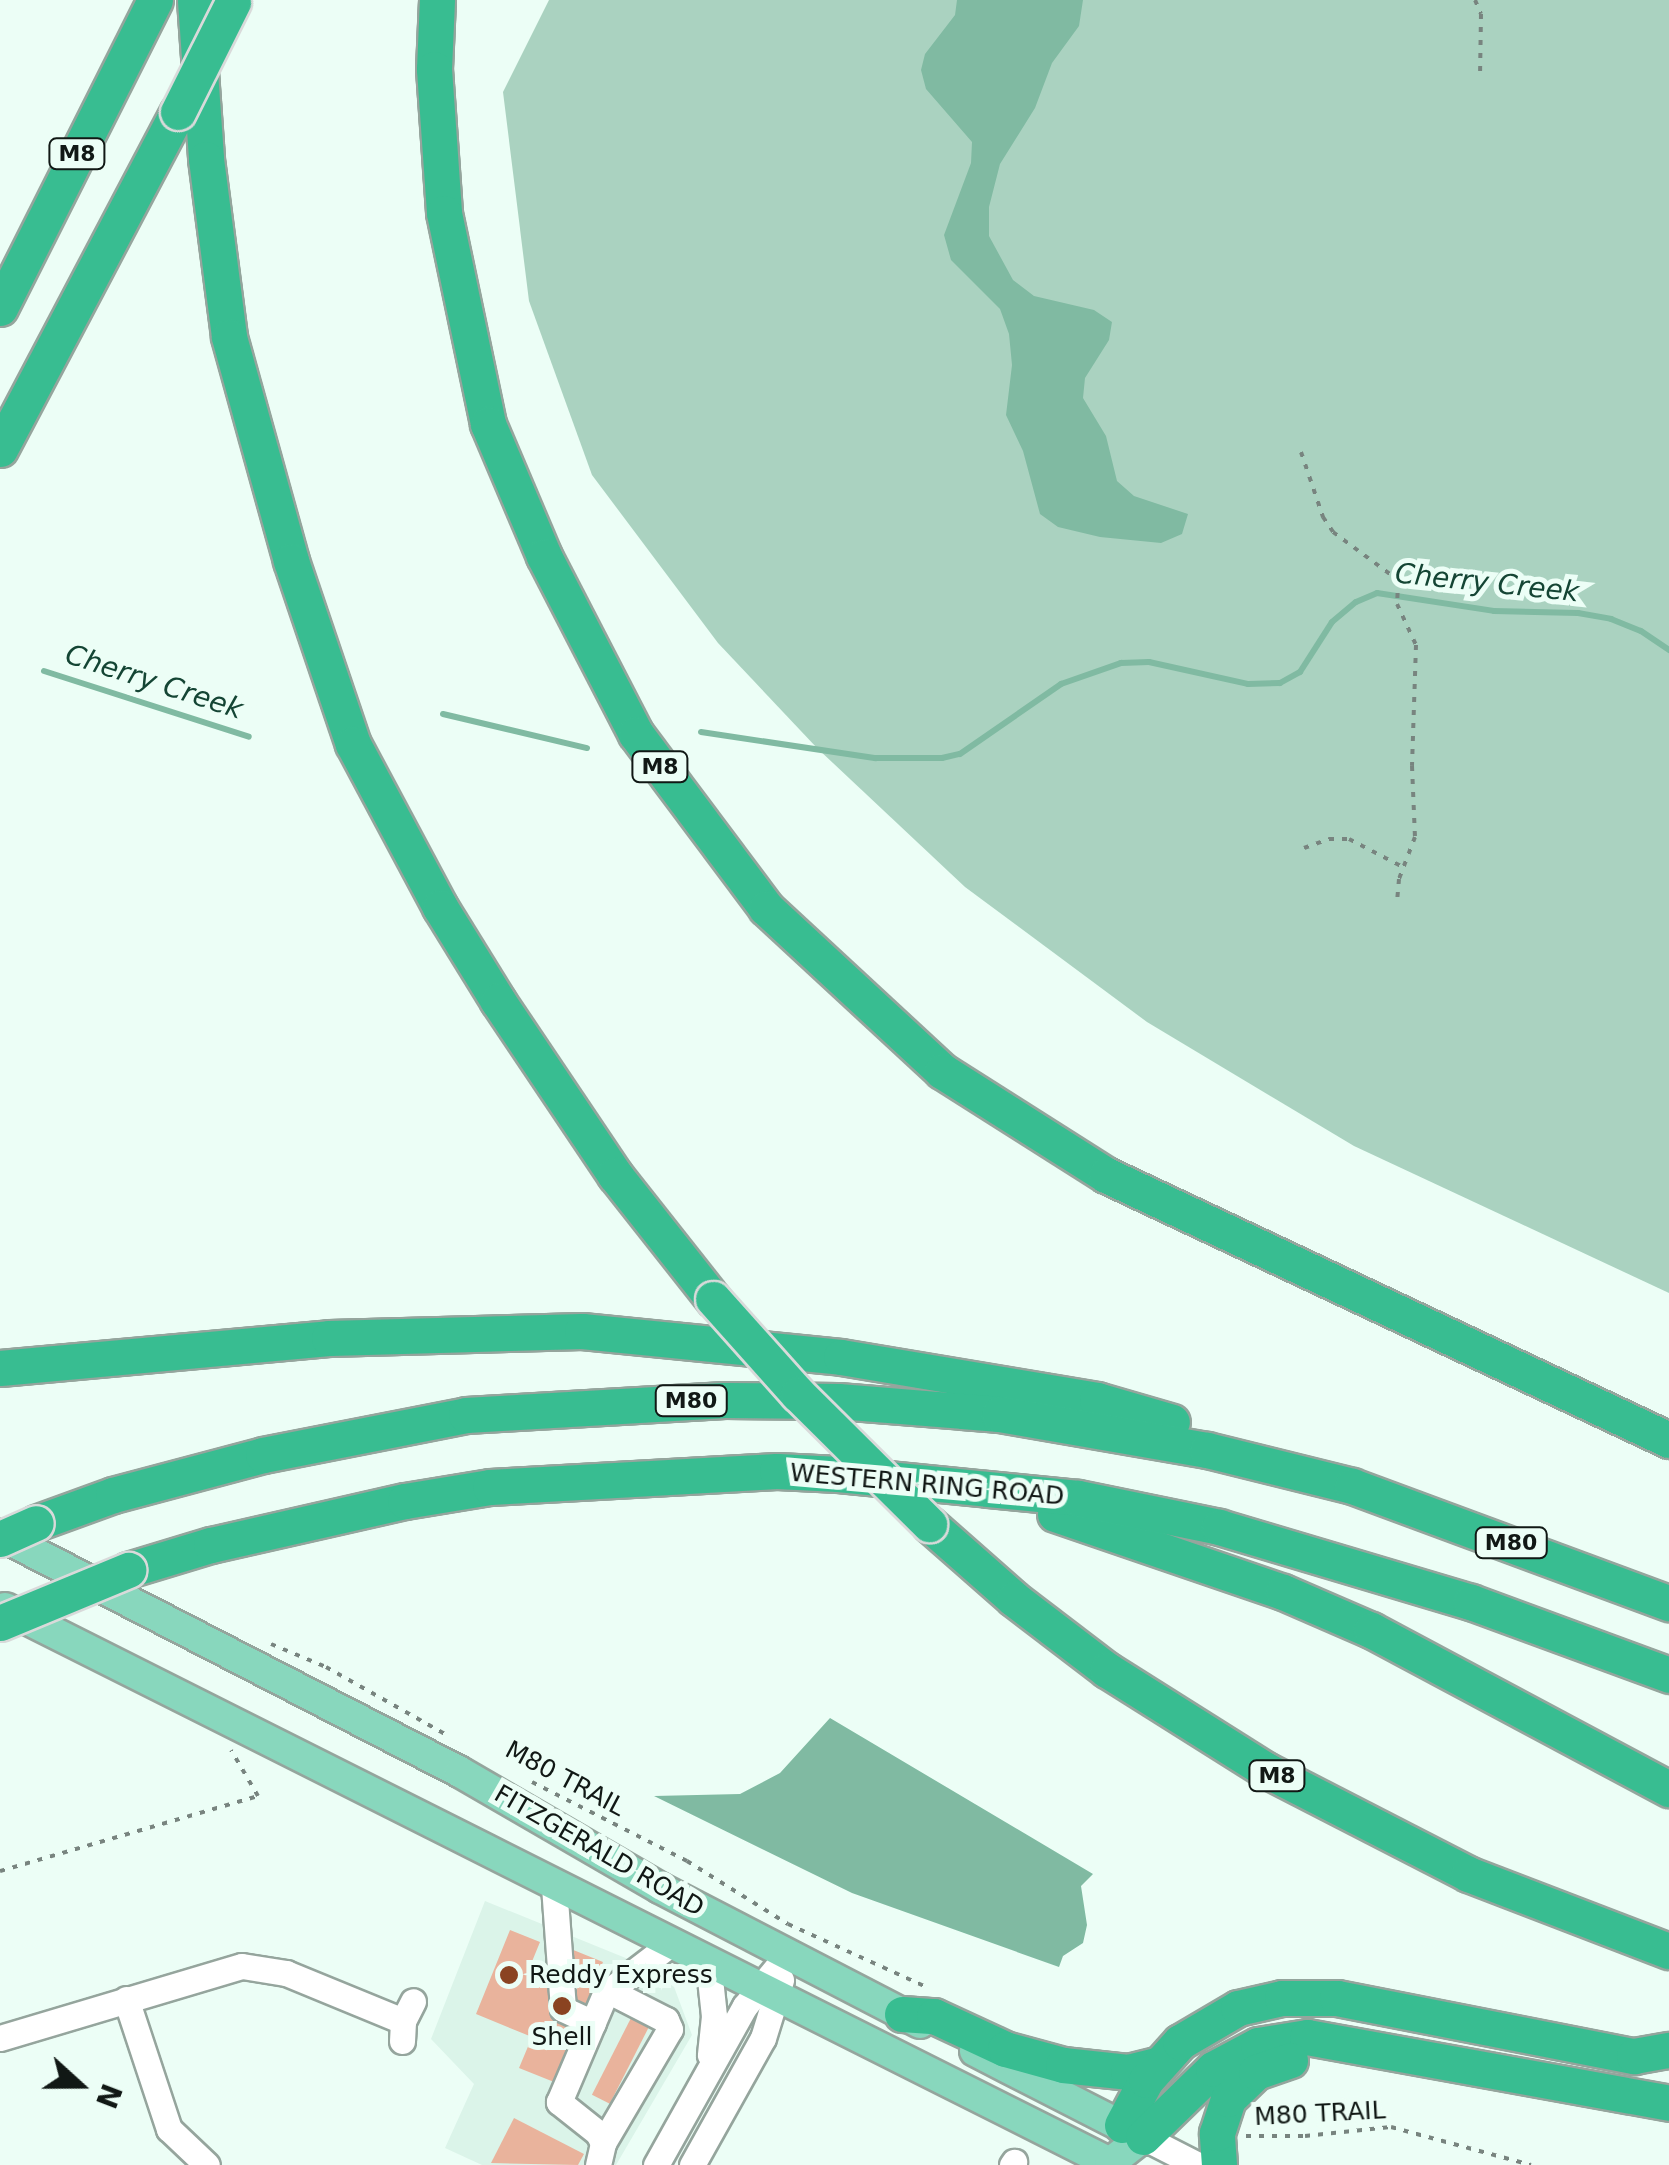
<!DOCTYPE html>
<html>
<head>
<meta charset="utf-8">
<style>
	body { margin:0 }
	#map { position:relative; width:1669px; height:2165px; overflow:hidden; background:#ecfef6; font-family:"DejaVu Sans",sans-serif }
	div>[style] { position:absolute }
	.built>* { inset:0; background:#dbf4e9 }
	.green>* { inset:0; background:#aad2c0 }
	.water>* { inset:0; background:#80baa2 }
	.stream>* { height:6px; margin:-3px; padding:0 3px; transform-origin:3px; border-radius:3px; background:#80baa2 }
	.building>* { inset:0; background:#e9b39c; transform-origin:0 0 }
	.path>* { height:4px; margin-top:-2px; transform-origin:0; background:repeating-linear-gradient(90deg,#78847f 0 5px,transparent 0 13px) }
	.roads { filter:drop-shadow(2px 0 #95a59d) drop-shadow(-2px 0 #95a59d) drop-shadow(0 2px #95a59d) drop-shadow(0 -2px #95a59d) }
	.minor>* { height:25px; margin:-12.5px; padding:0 12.5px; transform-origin:12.5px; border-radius:12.5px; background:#fff }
	.major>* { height:30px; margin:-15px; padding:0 15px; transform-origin:15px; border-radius:15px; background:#88d7bd }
	.highway>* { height:35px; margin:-17.5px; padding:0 17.5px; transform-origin:17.5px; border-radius:17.5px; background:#38bd91 }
	.bridges { filter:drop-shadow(2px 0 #d9dada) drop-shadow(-2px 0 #d9dada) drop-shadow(0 2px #d9dada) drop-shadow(0 -2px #d9dada) }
	.highway-bridge>* { height:35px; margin:-17.5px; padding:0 17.5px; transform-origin:17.5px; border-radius:17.5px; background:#38bd91 }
	.dots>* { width:28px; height:28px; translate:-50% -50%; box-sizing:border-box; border:5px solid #ecfef6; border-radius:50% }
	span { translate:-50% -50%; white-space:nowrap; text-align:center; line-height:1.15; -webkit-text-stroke:10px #ecfef6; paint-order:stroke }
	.shield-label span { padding:2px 8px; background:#ecfef6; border:2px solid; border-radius:8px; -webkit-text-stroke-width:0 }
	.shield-label { font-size:22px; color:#111815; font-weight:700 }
	.street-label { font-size:25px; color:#111815 }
	.poi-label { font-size:25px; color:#111815 }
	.left { translate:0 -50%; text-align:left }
	.water-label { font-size:28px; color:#144534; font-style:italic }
	.north { position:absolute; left:30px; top:2035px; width:100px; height:100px; -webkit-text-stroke:8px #ecfef6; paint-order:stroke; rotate:111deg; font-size:28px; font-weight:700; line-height:40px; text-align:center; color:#111815 }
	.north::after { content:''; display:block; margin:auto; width:35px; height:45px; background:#111815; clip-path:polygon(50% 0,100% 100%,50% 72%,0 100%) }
</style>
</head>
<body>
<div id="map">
	<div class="built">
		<i style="clip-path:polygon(485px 1901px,670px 1976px,692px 2035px,616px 2165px,482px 2165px,445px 2148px,474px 2084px,431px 2039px)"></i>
	</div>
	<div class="green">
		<i style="clip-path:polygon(549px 0,1669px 0,1669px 1293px,1354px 1146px,1147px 1022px,965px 887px,817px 748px,718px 643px,592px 475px,529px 301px,503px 92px)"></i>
	</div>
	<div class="water">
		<i style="clip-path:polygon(957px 0,1083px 0,1079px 26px,1052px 63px,1035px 108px,1000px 164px,989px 207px,989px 236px,1013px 280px,1034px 296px,1094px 310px,1112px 322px,1109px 340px,1085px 378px,1083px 398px,1106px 436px,1117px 481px,1134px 496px,1188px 514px,1182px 534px,1161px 543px,1100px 537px,1058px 527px,1040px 514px,1023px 451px,1006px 415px,1012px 365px,1009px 334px,1000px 309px,951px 260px,944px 235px,971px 163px,972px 142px,926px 89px,921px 70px,925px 54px,955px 15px)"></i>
		<i style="clip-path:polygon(830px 1718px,1093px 1874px,1081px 1886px,1087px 1925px,1083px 1943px,1063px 1956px,1059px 1967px,852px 1893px,654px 1796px,740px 1794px,780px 1773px)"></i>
	</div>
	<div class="stream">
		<i style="left:44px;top:671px;width:215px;rotate:17.8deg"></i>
		<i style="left:443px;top:714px;width:148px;rotate:13.3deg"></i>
		<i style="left:701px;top:732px;width:177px;rotate:8.5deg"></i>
		<i style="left:876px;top:758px;width:66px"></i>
		<i style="left:942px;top:758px;width:18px;rotate:-13deg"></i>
		<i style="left:960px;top:754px;width:123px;rotate:-34.7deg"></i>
		<i style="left:1061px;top:684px;width:64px;rotate:-19.3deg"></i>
		<i style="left:1121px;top:663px;width:28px;rotate:-2deg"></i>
		<i style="left:1149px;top:662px;width:101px;rotate:12.5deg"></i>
		<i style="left:1248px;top:684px;width:32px;rotate:-2deg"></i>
		<i style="left:1280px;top:683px;width:23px;rotate:-29deg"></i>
		<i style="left:1300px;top:672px;width:59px;rotate:-57.4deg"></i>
		<i style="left:1332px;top:622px;width:31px;rotate:-40deg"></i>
		<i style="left:1356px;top:602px;width:23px;rotate:-23deg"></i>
		<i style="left:1377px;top:593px;width:118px;rotate:8.7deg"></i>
		<i style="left:1494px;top:611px;width:84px;rotate:1.4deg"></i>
		<i style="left:1578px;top:613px;width:34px;rotate:10deg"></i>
		<i style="left:1611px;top:619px;width:32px;rotate:22deg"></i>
		<i style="left:1641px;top:631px;width:34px;rotate:34deg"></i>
	</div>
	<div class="building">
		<i style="clip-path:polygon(510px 1930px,540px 1942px,531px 1964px,550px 1972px,561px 1945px,603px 1962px,554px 2082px,519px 2068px,532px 2037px,476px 2014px)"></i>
		<i style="left:631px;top:2018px;width:20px;height:86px;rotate:27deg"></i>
		<i style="clip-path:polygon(514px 2118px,584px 2154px,578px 2165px,491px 2163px)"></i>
	</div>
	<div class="path">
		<i style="left:1475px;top:0;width:15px;rotate:67deg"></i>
		<i style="left:1481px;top:14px;width:64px;rotate:90.9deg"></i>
		<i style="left:1301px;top:452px;width:69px;rotate:71.3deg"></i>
		<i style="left:1323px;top:517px;width:18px;rotate:56deg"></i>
		<i style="left:1333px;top:532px;width:81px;rotate:36.4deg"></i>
		<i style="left:1398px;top:580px;width:24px;rotate:92deg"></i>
		<i style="left:1397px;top:604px;width:45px;rotate:65.1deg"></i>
		<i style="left:1416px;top:645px;width:121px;rotate:91.9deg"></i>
		<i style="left:1412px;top:766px;width:71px;rotate:87.6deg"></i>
		<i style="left:1415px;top:837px;width:45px;rotate:110.9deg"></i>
		<i style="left:1399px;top:879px;width:22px;rotate:95deg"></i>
		<i style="left:1304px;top:848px;width:27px;rotate:-20deg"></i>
		<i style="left:1329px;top:839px;width:20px"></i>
		<i style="left:1349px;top:839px;width:59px;rotate:27.4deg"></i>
		<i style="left:271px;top:1644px;width:60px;rotate:22.7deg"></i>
		<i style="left:326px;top:1667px;width:137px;rotate:29.4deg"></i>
		<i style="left:532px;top:1782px;width:174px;rotate:27deg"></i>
		<i style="left:687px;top:1861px;width:119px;rotate:32deg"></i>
		<i style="left:788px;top:1924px;width:152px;rotate:24.5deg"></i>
		<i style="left:0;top:1871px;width:269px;rotate:-16.2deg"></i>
		<i style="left:258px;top:1796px;width:53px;rotate:-120.4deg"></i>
		<i style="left:1246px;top:2136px;width:59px"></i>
		<i style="left:1305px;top:2136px;width:86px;rotate:-6deg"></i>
		<i style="left:1391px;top:2127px;width:145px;rotate:15.2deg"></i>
	</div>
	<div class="roads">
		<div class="minor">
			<i style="left:554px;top:1886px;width:123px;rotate:85.8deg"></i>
			<i style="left:563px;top:2009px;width:33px;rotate:25deg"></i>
			<i style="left:708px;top:1960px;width:56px;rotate:83.9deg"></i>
			<i style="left:714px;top:2016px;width:39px;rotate:96deg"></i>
			<i style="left:126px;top:1999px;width:137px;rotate:71.7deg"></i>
			<i style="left:169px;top:2129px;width:52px;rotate:43.5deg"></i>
			<i style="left:0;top:2038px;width:252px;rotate:-16.6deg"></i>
			<i style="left:242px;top:1966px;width:45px;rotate:9deg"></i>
			<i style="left:286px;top:1973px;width:126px;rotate:22.3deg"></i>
			<i style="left:402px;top:2041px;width:20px;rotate:-87deg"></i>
			<i style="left:403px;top:2021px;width:22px;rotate:-63deg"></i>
			<i style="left:1143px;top:2137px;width:62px;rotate:27deg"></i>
			<i style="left:603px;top:2143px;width:11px;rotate:-117deg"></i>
			<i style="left:598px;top:2133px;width:50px;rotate:-141.5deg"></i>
			<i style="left:559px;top:2102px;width:117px;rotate:-66.9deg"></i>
			<i style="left:605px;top:1994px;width:86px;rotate:-37.4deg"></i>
			<i style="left:598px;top:2165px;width:23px;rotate:-77deg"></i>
			<i style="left:603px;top:2143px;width:132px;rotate:-59.6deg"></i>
			<i style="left:670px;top:2029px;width:10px;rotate:-114deg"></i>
			<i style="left:666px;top:2020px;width:64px;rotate:-153deg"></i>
			<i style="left:656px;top:2165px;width:182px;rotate:-60.8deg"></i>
			<i style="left:745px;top:2006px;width:66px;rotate:-50.5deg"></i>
			<i style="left:692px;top:2165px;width:145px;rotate:-60.8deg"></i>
			<i style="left:763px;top:2038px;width:61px;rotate:-72.8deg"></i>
			<i style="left:1012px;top:2165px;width:4px;rotate:-56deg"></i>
		</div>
		<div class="major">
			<i style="left:0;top:1535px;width:517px;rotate:27.26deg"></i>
			<i style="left:460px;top:1772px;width:231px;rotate:30.1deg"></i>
			<i style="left:660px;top:1888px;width:293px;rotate:27.4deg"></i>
			<i style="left:5px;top:1608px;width:1237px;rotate:26.67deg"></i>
			<i style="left:975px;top:2051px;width:189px;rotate:27.1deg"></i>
			<i style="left:1143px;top:2137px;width:42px;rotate:141.8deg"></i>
		</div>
		<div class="highway">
			<i style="left:195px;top:0;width:159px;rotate:86deg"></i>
			<i style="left:206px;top:159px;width:179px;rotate:82.6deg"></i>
			<i style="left:229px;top:337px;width:232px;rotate:74.5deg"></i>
			<i style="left:291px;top:561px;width:193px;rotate:71.3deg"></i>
			<i style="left:353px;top:744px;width:185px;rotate:61.9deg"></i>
			<i style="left:440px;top:907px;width:110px;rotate:58.3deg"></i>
			<i style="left:498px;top:1001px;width:210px;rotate:56.1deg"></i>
			<i style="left:615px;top:1175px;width:158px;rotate:51.7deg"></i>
			<i style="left:437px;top:0;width:69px;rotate:92.5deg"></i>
			<i style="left:434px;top:69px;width:144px;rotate:86deg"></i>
			<i style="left:444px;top:213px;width:216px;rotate:78.2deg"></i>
			<i style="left:488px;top:424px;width:143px;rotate:67deg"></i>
			<i style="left:544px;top:556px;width:200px;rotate:62.7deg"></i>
			<i style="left:636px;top:734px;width:217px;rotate:53.2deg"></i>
			<i style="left:766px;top:908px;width:240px;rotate:42.8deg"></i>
			<i style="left:942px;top:1071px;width:194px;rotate:32.4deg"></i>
			<i style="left:1106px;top:1175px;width:622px;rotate:25.21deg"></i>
			<i style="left:0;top:308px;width:345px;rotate:-63.3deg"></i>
			<i style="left:0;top:449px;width:381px;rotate:-62.2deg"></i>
			<i style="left:0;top:1368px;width:330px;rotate:-5.2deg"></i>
			<i style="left:329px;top:1338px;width:253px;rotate:-1.6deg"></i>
			<i style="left:582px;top:1331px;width:260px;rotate:5.7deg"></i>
			<i style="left:841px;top:1357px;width:260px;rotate:9.5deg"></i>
			<i style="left:1097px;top:1400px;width:78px;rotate:16.3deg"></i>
			<i style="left:1055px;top:1514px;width:241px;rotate:18.9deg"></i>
			<i style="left:1283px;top:1592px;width:96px;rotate:23.4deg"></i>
			<i style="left:1371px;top:1630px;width:338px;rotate:28.1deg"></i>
			<i style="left:36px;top:1523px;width:82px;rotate:-20deg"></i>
			<i style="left:113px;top:1495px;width:155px;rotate:-14.9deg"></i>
			<i style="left:263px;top:1455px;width:207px;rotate:-11.1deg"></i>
			<i style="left:466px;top:1415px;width:259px;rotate:-3.3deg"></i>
			<i style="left:725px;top:1400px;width:113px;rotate:0.5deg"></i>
			<i style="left:838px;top:1401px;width:162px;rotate:4.6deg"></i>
			<i style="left:999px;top:1414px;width:211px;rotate:9.8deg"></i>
			<i style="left:1207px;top:1450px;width:149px;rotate:13.9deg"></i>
			<i style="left:1352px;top:1486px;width:338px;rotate:20.3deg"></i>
			<i style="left:929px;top:1524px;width:113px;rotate:41.4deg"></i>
			<i style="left:1014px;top:1599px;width:117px;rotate:37.4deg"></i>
			<i style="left:1107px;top:1670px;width:188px;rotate:32.2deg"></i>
			<i style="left:1266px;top:1770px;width:227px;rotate:27.2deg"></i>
			<i style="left:1468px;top:1874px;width:215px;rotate:21deg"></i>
			<i style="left:128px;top:1570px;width:87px;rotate:-16.8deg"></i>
			<i style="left:211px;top:1545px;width:199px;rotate:-12.8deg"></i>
			<i style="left:405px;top:1501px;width:86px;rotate:-9.4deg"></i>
			<i style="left:490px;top:1487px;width:287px;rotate:-3.2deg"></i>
			<i style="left:777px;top:1471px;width:61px;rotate:2.8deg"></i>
			<i style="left:838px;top:1474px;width:241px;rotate:5.7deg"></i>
			<i style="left:1078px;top:1498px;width:144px;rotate:11.6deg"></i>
			<i style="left:1219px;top:1527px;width:263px;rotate:16.6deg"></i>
			<i style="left:1471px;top:1602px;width:211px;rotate:20.2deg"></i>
			<i style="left:902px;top:2014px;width:32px;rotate:4deg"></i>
			<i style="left:934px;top:2016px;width:78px;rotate:24.9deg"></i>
			<i style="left:1005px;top:2049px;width:60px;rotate:15.4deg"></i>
			<i style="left:1063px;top:2065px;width:65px;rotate:6.1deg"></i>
			<i style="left:1128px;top:2072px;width:29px;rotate:-14deg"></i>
			<i style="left:1122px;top:2125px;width:51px;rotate:-61.9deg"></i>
			<i style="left:1146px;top:2080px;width:51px;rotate:-48.2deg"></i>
			<i style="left:1180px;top:2042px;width:67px;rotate:-30.4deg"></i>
			<i style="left:1238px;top:2008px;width:45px;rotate:-12.8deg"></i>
			<i style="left:1282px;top:1998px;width:55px"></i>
			<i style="left:1337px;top:1998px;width:303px;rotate:11.1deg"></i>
			<i style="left:1634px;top:2056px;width:36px;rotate:-10deg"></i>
			<i style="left:1143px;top:2137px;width:98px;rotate:-44.2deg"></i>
			<i style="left:1213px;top:2069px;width:51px;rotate:-28.1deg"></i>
			<i style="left:1258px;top:2045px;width:50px;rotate:-9.3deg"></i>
			<i style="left:1307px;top:2037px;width:368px;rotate:10.3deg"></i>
			<i style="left:1219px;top:2165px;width:32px;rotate:-94deg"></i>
			<i style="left:1217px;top:2133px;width:36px;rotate:-72deg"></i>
			<i style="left:1228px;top:2099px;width:39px;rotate:-44deg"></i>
			<i style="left:1256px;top:2072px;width:36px;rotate:-19deg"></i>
		</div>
	</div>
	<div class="bridges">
		<div class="highway-bridge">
			<i style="left:178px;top:112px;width:123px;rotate:-63.4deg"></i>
			<i style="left:713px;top:1299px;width:127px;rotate:48.2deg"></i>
			<i style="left:798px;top:1394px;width:185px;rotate:44.8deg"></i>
			<i style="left:0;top:1539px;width:39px;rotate:-24deg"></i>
			<i style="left:0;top:1623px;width:139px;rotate:-22.5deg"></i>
		</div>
	</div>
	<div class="dots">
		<i style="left:509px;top:1975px;background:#8a4321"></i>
		<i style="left:562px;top:2006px;background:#8a4321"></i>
	</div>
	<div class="shield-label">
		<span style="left:77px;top:154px">M8</span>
		<span style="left:660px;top:767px">M8</span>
		<span style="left:691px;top:1401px">M80</span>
		<span style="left:1511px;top:1543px">M80</span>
		<span style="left:1277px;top:1776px">M8</span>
	</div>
	<div class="street-label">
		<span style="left:927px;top:1485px;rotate:5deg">WESTERN RING ROAD</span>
		<span style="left:565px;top:1779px;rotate:28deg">M80 TRAIL</span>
		<span style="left:599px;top:1851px;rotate:30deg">FITZGERALD ROAD</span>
		<span style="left:1320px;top:2114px;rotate:-3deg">M80 TRAIL</span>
	</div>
	<div class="poi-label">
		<span class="left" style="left:529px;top:1975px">Reddy Express</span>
		<span style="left:562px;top:2037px">Shell</span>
	</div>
	<div class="water-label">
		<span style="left:1487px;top:583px;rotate:6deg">Cherry Creek</span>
		<span style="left:154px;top:682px;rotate:18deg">Cherry Creek</span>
	</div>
	<div class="north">N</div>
</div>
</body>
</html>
